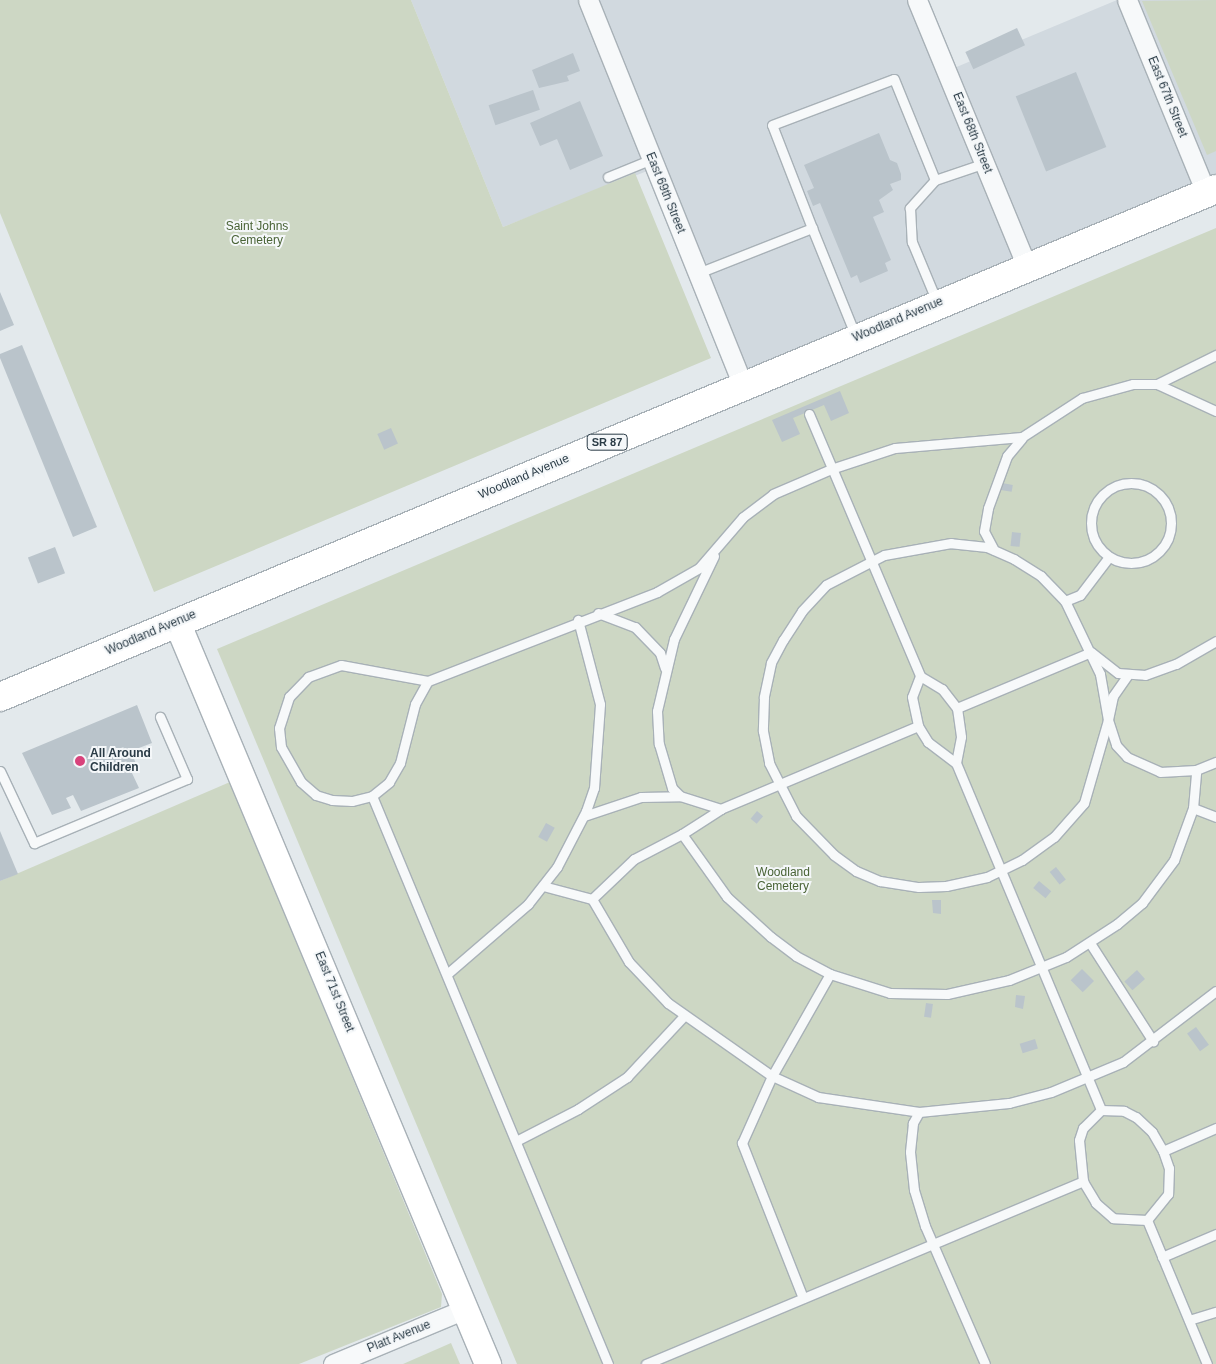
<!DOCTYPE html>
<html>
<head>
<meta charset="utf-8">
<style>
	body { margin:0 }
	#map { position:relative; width:1216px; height:1364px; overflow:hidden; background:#e3e9ec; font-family:Helvetica,sans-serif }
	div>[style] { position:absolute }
	.built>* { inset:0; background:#d1d9df }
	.green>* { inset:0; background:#cdd7c4 }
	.building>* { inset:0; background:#bac4cb; transform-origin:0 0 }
	.roads { filter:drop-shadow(1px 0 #a8b1b7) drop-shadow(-1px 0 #a8b1b7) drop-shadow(0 1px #a8b1b7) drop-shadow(0 -1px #a8b1b7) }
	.lane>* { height:9px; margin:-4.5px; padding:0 4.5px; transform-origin:4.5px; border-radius:4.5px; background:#f7f9fa }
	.lane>.ring { margin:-4.5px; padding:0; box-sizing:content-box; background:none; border:9px solid #f7f9fa; border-radius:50% }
	.street>* { height:19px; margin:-9.5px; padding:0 9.5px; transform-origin:9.5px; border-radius:9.5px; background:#f7f9fa }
	.secondary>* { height:26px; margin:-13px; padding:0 13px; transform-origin:13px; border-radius:13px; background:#fff }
	.primary>* { height:28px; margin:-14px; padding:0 14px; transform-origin:14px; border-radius:14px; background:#fff }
	.dots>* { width:14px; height:14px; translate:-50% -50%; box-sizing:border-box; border:2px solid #f4f7f9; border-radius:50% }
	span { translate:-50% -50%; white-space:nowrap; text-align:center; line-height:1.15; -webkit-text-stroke:4px #f4f7f9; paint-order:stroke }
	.shield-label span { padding:1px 4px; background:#f4f7f9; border:1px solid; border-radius:4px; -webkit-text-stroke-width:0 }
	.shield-label { font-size:11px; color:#2a3b46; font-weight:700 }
	.street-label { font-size:12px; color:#2a3b46 }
	.park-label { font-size:12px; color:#496336 }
	.poi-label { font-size:12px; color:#2a3b46; font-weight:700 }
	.left { translate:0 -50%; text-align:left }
</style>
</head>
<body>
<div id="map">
	<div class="built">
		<i style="clip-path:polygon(411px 0,917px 0,947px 71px,1117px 0,1216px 0,1216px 189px,743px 385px,655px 168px,503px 227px)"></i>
	</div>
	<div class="green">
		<i style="clip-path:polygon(0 0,411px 0,503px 227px,635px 173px,711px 358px,154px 592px,0 213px)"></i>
		<i style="clip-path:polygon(1216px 0,1216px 151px,1207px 155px,1142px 1px)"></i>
		<i style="clip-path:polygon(1216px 228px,1216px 1364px,517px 1364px,217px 649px)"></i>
		<i style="clip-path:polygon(230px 782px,442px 1294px,441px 1307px,299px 1364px,0 1364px,0 881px)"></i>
		<i style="clip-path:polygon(451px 1343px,460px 1364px,403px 1364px)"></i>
	</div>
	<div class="building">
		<i style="left:1017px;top:28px;width:19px;height:57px;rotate:65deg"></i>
		<i style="clip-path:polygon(573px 53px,580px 71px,567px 76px,569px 81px,539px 88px,532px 70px)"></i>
		<i style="left:1076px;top:72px;width:81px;height:65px;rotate:68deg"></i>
		<i style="left:533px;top:90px;width:21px;height:47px;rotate:71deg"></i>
		<i style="clip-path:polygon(580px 101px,603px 156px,570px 170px,557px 139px,540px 146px,530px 123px)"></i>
		<i style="clip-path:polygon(879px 133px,890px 160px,897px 163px,901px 174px,901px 180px,890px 184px,893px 190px,879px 200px,884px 212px,873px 217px,891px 260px,885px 263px,888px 271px,860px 283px,857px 275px,851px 278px,820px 203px,813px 206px,807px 191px,814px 188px,804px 165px)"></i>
		<i style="clip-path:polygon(0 292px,14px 325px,0 331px)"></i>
		<i style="clip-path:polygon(22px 345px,97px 527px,73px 537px,0 358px,0 354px)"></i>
		<i style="clip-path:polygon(840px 391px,849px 413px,831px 421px,824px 405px,793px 418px,800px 434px,782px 442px,772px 420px)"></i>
		<i style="left:391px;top:428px;width:17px;height:15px;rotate:66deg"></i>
		<i style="left:1002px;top:483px;width:11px;height:7px;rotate:10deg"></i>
		<i style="left:1012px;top:532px;width:9px;height:14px;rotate:6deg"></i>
		<i style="left:55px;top:547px;width:28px;height:29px;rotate:69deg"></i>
		<i style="clip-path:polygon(137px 705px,152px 743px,131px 751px,138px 769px,131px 771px,139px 788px,81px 811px,73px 795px,66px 798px,71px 808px,52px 815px,22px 753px)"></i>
		<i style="left:757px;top:811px;width:8px;height:10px;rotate:40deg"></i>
		<i style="left:546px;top:823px;width:10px;height:16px;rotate:29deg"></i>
		<i style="clip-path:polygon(0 831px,18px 874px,0 881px)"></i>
		<i style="left:1056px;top:867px;width:16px;height:8px;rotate:52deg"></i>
		<i style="left:1039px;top:881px;width:16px;height:9px;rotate:40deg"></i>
		<i style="clip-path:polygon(932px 900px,941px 900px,941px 914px,933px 913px)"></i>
		<i style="left:1082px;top:969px;width:17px;height:16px;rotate:45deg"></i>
		<i style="left:1137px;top:970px;width:12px;height:17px;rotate:48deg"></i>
		<i style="clip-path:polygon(1016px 995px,1025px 996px,1023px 1009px,1015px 1007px)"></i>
		<i style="left:926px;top:1003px;width:7px;height:14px;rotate:8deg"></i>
		<i style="left:1196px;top:1027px;width:22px;height:11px;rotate:54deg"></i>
		<i style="left:1035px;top:1039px;width:10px;height:16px;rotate:73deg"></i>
	</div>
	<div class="roads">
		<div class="lane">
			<i style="left:608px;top:177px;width:48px;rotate:-22.2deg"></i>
			<i style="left:935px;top:180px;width:38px;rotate:132deg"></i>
			<i style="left:910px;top:208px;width:34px;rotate:87deg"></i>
			<i style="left:912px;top:242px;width:65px;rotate:67.4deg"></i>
			<i style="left:812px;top:228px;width:118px;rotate:68deg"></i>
			<i style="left:698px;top:273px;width:123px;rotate:-21.5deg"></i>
			<i style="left:812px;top:228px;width:110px;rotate:-111.2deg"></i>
			<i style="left:772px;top:125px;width:130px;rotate:-20.7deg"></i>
			<i style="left:894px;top:79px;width:109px;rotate:67.9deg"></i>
			<i style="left:935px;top:180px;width:53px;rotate:-18.8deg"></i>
			<i style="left:1157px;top:384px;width:66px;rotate:-26.2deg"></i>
			<i style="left:809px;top:414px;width:285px;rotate:67deg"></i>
			<i style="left:920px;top:676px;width:26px;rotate:31deg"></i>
			<i style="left:942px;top:689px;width:24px;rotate:52deg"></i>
			<i style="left:957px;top:708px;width:29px;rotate:82deg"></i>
			<i style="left:961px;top:737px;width:26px;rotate:101deg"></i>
			<i style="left:956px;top:763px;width:376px;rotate:67.3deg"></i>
			<i class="ring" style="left:1091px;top:483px;width:71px;height:71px"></i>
			<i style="left:994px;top:550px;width:21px;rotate:-118deg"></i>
			<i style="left:984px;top:531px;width:23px;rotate:-80deg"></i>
			<i style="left:988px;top:508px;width:55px;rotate:-69.9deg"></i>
			<i style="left:1007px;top:456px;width:23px;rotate:-50deg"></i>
			<i style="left:714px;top:556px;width:92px;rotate:115.7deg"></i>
			<i style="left:674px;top:639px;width:74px;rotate:103.3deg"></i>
			<i style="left:657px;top:711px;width:33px;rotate:87deg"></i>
			<i style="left:659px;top:744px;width:46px;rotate:73.5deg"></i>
			<i style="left:672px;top:788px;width:11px;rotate:45deg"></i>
			<i style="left:680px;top:796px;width:43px;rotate:17.6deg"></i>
			<i style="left:1065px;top:601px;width:35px;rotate:-134deg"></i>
			<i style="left:1041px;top:576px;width:32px;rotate:-148deg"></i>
			<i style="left:1014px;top:559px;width:30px;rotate:-156deg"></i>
			<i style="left:987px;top:547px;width:36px;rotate:-174deg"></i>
			<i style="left:951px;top:543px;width:68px;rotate:169.8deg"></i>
			<i style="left:884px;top:555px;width:65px;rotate:152.7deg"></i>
			<i style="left:826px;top:585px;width:35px;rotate:133deg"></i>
			<i style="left:802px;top:611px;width:35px;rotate:123deg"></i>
			<i style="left:783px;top:640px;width:26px;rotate:118deg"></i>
			<i style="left:771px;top:663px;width:35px;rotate:102deg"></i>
			<i style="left:764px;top:697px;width:34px;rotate:92deg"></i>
			<i style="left:763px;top:731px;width:33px;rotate:79deg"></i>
			<i style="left:769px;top:763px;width:59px;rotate:63deg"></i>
			<i style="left:796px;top:816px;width:54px;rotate:45.7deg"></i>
			<i style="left:834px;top:855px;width:27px;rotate:36deg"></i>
			<i style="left:856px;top:871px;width:26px;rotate:23deg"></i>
			<i style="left:880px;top:881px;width:39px;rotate:9deg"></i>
			<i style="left:919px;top:887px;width:27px;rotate:-2deg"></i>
			<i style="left:946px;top:886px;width:42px;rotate:-12.4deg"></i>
			<i style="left:987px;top:877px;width:39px;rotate:-26deg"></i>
			<i style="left:1022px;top:860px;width:39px;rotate:-36deg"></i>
			<i style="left:1054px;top:837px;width:45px;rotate:-48.6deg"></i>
			<i style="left:1084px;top:803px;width:86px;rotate:-73.9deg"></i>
			<i style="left:1108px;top:720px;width:47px;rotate:-99.9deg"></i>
			<i style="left:1100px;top:674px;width:81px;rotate:-115.6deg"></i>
			<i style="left:1065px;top:601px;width:16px;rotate:-22deg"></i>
			<i style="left:1080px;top:595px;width:48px;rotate:-52.7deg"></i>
			<i style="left:598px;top:613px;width:40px;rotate:21deg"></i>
			<i style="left:635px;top:627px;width:36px;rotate:46deg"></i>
			<i style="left:660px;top:653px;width:16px;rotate:72deg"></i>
			<i style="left:920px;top:676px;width:22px;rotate:111deg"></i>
			<i style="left:912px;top:697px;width:30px;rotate:78deg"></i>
			<i style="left:918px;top:726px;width:19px;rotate:58deg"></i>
			<i style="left:928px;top:742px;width:35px;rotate:37deg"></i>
			<i style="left:1127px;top:676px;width:24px;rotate:125deg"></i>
			<i style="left:1113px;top:696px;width:25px;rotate:102deg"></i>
			<i style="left:1108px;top:720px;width:26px;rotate:72deg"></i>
			<i style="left:1116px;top:745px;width:16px;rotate:47deg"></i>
			<i style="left:1127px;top:757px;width:36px;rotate:24deg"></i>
			<i style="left:1160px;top:772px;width:36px;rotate:-3deg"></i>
			<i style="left:1196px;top:770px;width:22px;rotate:-22deg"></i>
			<i style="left:957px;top:708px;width:145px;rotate:-22.7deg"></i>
			<i style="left:1091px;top:652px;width:34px;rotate:38deg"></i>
			<i style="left:1118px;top:673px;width:27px;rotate:4deg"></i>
			<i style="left:1145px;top:675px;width:33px;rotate:-20deg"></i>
			<i style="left:1176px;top:664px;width:46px;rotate:-29.9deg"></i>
			<i style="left:918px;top:726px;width:214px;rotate:157.2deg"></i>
			<i style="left:721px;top:809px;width:46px;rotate:147.3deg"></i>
			<i style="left:682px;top:834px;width:77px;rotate:54.5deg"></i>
			<i style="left:727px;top:897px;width:59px;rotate:42.3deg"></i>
			<i style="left:771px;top:937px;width:31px;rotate:37deg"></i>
			<i style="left:796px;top:956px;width:38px;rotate:28deg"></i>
			<i style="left:830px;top:974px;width:63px;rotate:17.6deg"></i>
			<i style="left:890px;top:993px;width:57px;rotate:1deg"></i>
			<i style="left:947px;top:994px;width:64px;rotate:-12.7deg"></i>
			<i style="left:1009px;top:980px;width:61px;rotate:-22deg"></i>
			<i style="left:1066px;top:957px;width:61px;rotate:-32.9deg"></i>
			<i style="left:1117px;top:924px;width:33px;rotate:-40deg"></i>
			<i style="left:1142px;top:903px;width:54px;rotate:-53.3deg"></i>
			<i style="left:1174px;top:860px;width:55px;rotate:-69.9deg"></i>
			<i style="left:1193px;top:808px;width:38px;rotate:-85deg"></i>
			<i style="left:0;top:771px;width:80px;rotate:64.7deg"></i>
			<i style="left:34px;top:843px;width:166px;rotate:-22.7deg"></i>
			<i style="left:187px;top:779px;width:68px;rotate:-113.5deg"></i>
			<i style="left:372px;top:796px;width:22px;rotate:-39deg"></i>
			<i style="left:389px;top:782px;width:22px;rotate:-60deg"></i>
			<i style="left:400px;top:763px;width:61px;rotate:-75.7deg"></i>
			<i style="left:415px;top:704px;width:26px;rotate:-61deg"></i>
			<i style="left:1193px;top:808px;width:25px;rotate:21deg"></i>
			<i style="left:584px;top:816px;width:60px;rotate:-18.4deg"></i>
			<i style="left:641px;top:797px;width:39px;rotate:-1deg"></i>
			<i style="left:682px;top:834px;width:54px;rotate:152.5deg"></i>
			<i style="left:634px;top:859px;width:58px;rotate:136.4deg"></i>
			<i style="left:592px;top:899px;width:73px;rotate:59.6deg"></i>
			<i style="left:629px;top:962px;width:57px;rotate:46.4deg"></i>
			<i style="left:668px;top:1003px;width:127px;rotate:35.1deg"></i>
			<i style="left:772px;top:1076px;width:51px;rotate:24.5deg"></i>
			<i style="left:818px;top:1097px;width:102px;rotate:8.4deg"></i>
			<i style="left:919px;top:1112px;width:90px;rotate:-5.7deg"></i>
			<i style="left:1009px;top:1103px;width:43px;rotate:-14.7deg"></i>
			<i style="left:1051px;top:1092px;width:78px;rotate:-22.6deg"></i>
			<i style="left:1123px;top:1062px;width:117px;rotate:-37.4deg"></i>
			<i style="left:543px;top:886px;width:51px;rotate:14.9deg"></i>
			<i style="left:1090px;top:943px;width:117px;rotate:57.3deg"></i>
			<i style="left:447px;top:974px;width:107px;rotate:-40.8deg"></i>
			<i style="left:528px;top:904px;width:47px;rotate:-51.9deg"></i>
			<i style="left:557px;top:867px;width:63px;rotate:-62.6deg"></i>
			<i style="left:586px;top:811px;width:24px;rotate:-71deg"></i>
			<i style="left:594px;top:788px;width:84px;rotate:-85.9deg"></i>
			<i style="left:600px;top:704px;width:87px;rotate:-104.7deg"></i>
			<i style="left:1101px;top:1110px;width:23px;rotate:2deg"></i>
			<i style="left:1124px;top:1111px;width:13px;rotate:27deg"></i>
			<i style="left:1136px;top:1117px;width:22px;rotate:43deg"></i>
			<i style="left:1152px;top:1132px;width:22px;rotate:60deg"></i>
			<i style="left:1163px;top:1151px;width:18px;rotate:71deg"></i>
			<i style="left:1169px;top:1168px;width:26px;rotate:92deg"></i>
			<i style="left:1168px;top:1194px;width:33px;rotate:129deg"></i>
			<i style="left:1147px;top:1220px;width:34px;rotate:-177deg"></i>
			<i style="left:1113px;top:1218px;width:23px;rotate:-139deg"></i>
			<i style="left:1096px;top:1203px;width:26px;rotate:-121deg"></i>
			<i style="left:1083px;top:1181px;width:41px;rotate:-95.6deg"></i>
			<i style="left:1079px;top:1140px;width:13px;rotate:-72deg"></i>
			<i style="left:1083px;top:1128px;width:25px;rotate:-45deg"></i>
			<i style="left:919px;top:1112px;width:13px;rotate:119deg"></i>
			<i style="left:913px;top:1123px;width:29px;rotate:96deg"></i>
			<i style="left:910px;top:1152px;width:38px;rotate:84deg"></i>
			<i style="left:914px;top:1190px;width:38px;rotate:73deg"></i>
			<i style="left:925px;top:1226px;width:150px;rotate:66.5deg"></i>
			<i style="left:516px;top:1141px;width:70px;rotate:-27.3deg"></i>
			<i style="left:578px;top:1109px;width:59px;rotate:-33.1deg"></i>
			<i style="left:627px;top:1077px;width:82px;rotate:-47deg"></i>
			<i style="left:1163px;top:1151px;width:58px;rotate:-23.5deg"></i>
			<i style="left:1147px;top:1220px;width:156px;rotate:67.4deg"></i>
			<i style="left:1162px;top:1257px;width:59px;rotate:-23.1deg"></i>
			<i style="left:803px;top:1298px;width:167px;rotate:-111.5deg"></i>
			<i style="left:742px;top:1143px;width:73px;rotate:-65.9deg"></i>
			<i style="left:772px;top:1076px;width:117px;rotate:-60.4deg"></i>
			<i style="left:1189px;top:1320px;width:28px;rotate:-17deg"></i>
			<i style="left:608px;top:1364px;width:615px;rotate:-112.56deg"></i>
			<i style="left:372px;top:796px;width:21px;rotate:166deg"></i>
			<i style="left:352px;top:801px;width:20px;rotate:-177deg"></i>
			<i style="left:332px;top:800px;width:17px;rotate:-163deg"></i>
			<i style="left:316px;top:795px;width:20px;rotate:-139deg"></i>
			<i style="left:301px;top:782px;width:40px;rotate:-119.7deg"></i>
			<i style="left:281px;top:747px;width:19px;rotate:-96deg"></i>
			<i style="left:279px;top:728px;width:33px;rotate:-72deg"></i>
			<i style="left:289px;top:697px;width:28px;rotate:-46deg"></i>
			<i style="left:308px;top:677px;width:35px;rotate:-20deg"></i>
			<i style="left:341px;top:665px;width:88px;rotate:10.4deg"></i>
			<i style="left:428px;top:681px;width:246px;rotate:-21.2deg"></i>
			<i style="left:657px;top:592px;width:48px;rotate:-29.7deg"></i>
			<i style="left:699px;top:568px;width:67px;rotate:-49.2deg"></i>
			<i style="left:743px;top:517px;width:38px;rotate:-37deg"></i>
			<i style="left:773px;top:494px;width:63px;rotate:-23.3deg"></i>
			<i style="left:831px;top:469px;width:67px;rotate:-18.2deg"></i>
			<i style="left:895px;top:448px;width:127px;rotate:-5deg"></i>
			<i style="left:1022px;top:437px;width:72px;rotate:-33deg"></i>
			<i style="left:1082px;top:398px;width:53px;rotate:-15.4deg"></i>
			<i style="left:1133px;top:384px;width:24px"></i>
			<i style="left:1157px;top:384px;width:65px;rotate:24.6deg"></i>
			<i style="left:646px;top:1364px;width:474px;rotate:-22.7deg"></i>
		</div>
		<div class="street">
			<i style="left:588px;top:0;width:415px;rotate:68.1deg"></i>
			<i style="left:917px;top:0;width:289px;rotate:67.6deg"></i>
			<i style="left:1127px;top:0;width:209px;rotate:67.7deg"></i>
			<i style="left:333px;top:1364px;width:143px;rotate:-22.6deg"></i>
		</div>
		<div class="secondary">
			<i style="left:177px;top:622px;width:805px;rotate:67.26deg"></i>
		</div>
		<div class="primary">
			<i style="left:0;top:697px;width:1318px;rotate:-22.67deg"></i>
		</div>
	</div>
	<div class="dots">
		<i style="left:80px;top:761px;background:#d8427b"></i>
	</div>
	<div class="shield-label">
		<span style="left:607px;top:442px">SR 87</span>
	</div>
	<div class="street-label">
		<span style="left:1167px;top:97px;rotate:68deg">East 67th Street</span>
		<span style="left:972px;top:133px;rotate:68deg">East 68th Street</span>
		<span style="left:665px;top:193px;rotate:68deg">East 69th Street</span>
		<span style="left:898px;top:320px;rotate:-23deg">Woodland Avenue</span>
		<span style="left:524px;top:477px;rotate:-23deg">Woodland Avenue</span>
		<span style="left:151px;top:633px;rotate:-23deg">Woodland Avenue</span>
		<span style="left:334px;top:992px;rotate:68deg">East 71st Street</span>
		<span style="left:399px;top:1337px;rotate:-22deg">Platt Avenue</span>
	</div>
	<div class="park-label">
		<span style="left:257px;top:234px">Saint Johns<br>Cemetery</span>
		<span style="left:783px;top:880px">Woodland<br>Cemetery</span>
	</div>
	<div class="poi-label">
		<span class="left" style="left:90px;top:761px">All Around<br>Children</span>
	</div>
</div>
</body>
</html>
